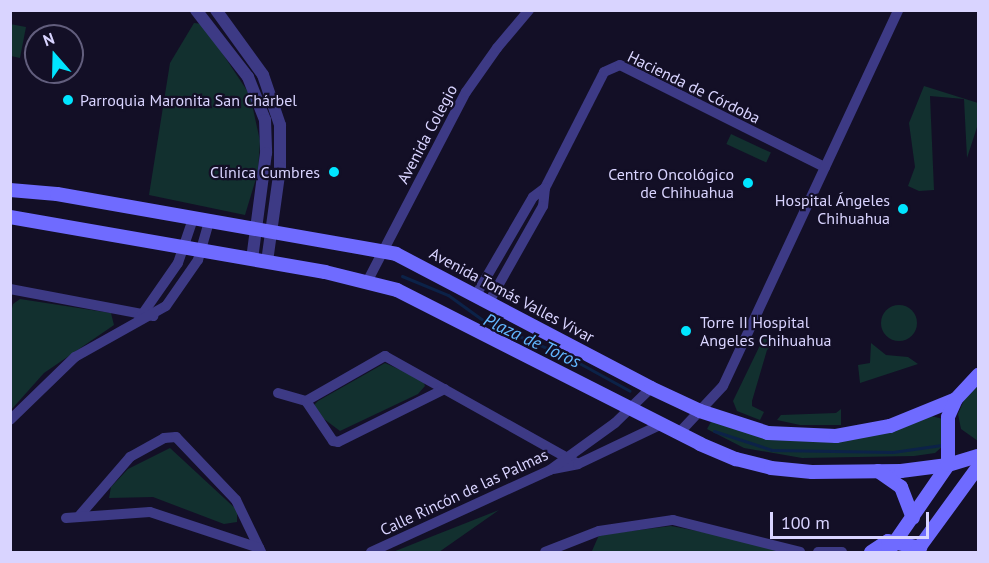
<!DOCTYPE html>
<html>
<head>
<meta charset="utf-8">
<style>
	body { margin:0 }
	#map { position:relative; width:989px; height:563px; overflow:hidden; background:#130f26; font-family:"PT Sans",sans-serif }
	div>[style] { position:absolute }
	.green>* { inset:0; background:#12302f; transform-origin:0 0 }
	.round { border-radius:50% }
	.stream>* { height:3px; margin:-1.5px; padding:0 1.5px; transform-origin:1.5px; border-radius:1.5px; background:#0c2248 }
	.minor>* { height:10px; margin:-5px; padding:0 5px; transform-origin:5px; border-radius:5px; background:#3d3a85 }
	.tertiary>* { height:12px; margin:-6px; padding:0 6px; transform-origin:6px; border-radius:6px; background:#3d3a85 }
	.secondary>* { height:14px; margin:-7px; padding:0 7px; transform-origin:7px; border-radius:7px; background:#6f6bff }
	.dots>* { width:16px; height:16px; translate:-50% -50%; box-sizing:border-box; border:3px solid #130f26; border-radius:50% }
	span { translate:-50% -50%; white-space:nowrap; text-align:center; line-height:1.15; -webkit-text-stroke:4.5px #130f26; paint-order:stroke }
	.street-label { font-size:16px; color:#d9d4ff }
	.poi-label { font-size:16px; color:#d9d4ff }
	.left { translate:0 -50%; text-align:left }
	.right { translate:-100% -50%; text-align:right }
	.water-label { font-size:18px; color:#62b6ff; font-style:italic }
	.frame { position:absolute; inset:0; border:12px solid #d9d4ff; pointer-events:none }
	.north { position:absolute; left:24px; top:24px; width:60px; height:60px; box-sizing:border-box; background:#130f26; border:2px solid #625e7d; border-radius:50%; rotate:340deg; font-size:16px; font-weight:700; line-height:24px; text-align:center; color:#d9d4ff }
	.north::after { content:''; display:block; margin:auto; width:21px; height:27px; background:#00e5ff; clip-path:polygon(50% 0,100% 100%,50% 72%,0 100%) }
	.scale { position:absolute; left:770px; top:512px; width:159px; height:27px; box-sizing:border-box; border:3px solid #d9d4ff; border-top:0; padding-left:8px; font-size:18px; line-height:21px; white-space:nowrap; color:#d9d4ff; -webkit-text-stroke:4px #130f26; paint-order:stroke }
</style>
</head>
<body>
<div id="map">
	<div class="green">
		<i style="clip-path:polygon(194px 23px,203px 24px,250px 95px,260px 141px,258px 172px,245px 215px,149px 195px,170px 63px)"></i>
		<i style="clip-path:polygon(10px 24px,26px 27px,20px 58px,11px 56px)"></i>
		<i style="clip-path:polygon(924px 86px,978px 103px,978px 124px,967px 158px,964px 99px,930px 96px,934px 190px,919px 191px,908px 186px,915px 167px,909px 123px)"></i>
		<i style="left:731px;top:134px;width:44px;height:11px;rotate:25deg"></i>
		<i style="clip-path:polygon(20px 299px,111px 313px,114px 325px,44px 373px,11px 410px,10px 317px,13px 304px)"></i>
		<i class="round" style="left:881px;top:305px;width:36px;height:36px"></i>
		<i style="clip-path:polygon(771px 337px,774px 344px,767px 350px,752px 401px,752px 406px,764px 412px,760px 420px,737px 411px,733px 401px,763px 339px)"></i>
		<i style="clip-path:polygon(871px 343px,886px 355px,908px 357px,918px 364px,860px 383px,858px 365px,870px 363px)"></i>
		<i style="clip-path:polygon(385px 363px,423px 380px,425px 386px,418px 394px,340px 431px,316px 413px,314px 405px,318px 401px)"></i>
		<i style="clip-path:polygon(978px 384px,978px 441px,961px 429px,958px 414px,965px 398px)"></i>
		<i style="clip-path:polygon(841px 409px,841px 425px,800px 425px,777px 420px,781px 415px,836px 413px)"></i>
		<i style="clip-path:polygon(927px 415px,943px 419px,943px 446px,935px 453px,914px 456px,802px 458px,744px 448px,707px 429px,712px 420px,810px 439px)"></i>
		<i style="clip-path:polygon(170px 448px,237px 510px,237px 522px,224px 524px,153px 497px,109px 498px,111px 487px,128px 469px)"></i>
		<i style="clip-path:polygon(499px 510px,439px 552px,393px 552px,433px 536px)"></i>
		<i style="clip-path:polygon(671px 526px,713px 534px,785px 552px,592px 551px,599px 535px)"></i>
	</div>
	<div class="stream">
		<i style="left:402px;top:276px;width:50px;rotate:22.4deg"></i>
		<i style="left:448px;top:295px;width:44px;rotate:35.8deg"></i>
		<i style="left:484px;top:321px;width:94px;rotate:23.3deg"></i>
		<i style="left:570px;top:358px;width:68px;rotate:28.8deg"></i>
		<i style="left:714px;top:431px;width:61px;rotate:18.1deg"></i>
		<i style="left:772px;top:450px;width:121px;rotate:0.9deg"></i>
		<i style="left:893px;top:452px;width:49px;rotate:-8.3deg"></i>
	</div>
	<div class="minor">
		<i style="left:545px;top:188px;width:130px;rotate:-63deg"></i>
		<i style="left:604px;top:72px;width:17px;rotate:-24deg"></i>
		<i style="left:620px;top:65px;width:229px;rotate:26.5deg"></i>
		<i style="left:367px;top:282px;width:214px;rotate:-62.5deg"></i>
		<i style="left:466px;top:92px;width:54px;rotate:-54.8deg"></i>
		<i style="left:497px;top:48px;width:50px;rotate:-49.9deg"></i>
		<i style="left:10px;top:289px;width:146px;rotate:10.7deg"></i>
		<i style="left:476px;top:295px;width:113px;rotate:-59.8deg"></i>
		<i style="left:533px;top:197px;width:15px;rotate:-37deg"></i>
		<i style="left:545px;top:188px;width:18px;rotate:96deg"></i>
		<i style="left:543px;top:206px;width:110px;rotate:119.4deg"></i>
		<i style="left:139px;top:319px;width:68px;rotate:-55.1deg"></i>
		<i style="left:178px;top:263px;width:46px;rotate:-71.2deg"></i>
		<i style="left:278px;top:393px;width:29px;rotate:16deg"></i>
		<i style="left:306px;top:401px;width:91px;rotate:-29.7deg"></i>
		<i style="left:385px;top:356px;width:221px;rotate:29.2deg"></i>
		<i style="left:306px;top:401px;width:48px;rotate:56deg"></i>
		<i style="left:333px;top:441px;width:5px;rotate:11deg"></i>
		<i style="left:338px;top:442px;width:119px;rotate:-26.4deg"></i>
		<i style="left:10px;top:420px;width:91px;rotate:-44.1deg"></i>
		<i style="left:75px;top:357px;width:104px;rotate:-29.3deg"></i>
		<i style="left:166px;top:306px;width:56px;rotate:-55.2deg"></i>
		<i style="left:198px;top:260px;width:40px;rotate:-74deg"></i>
		<i style="left:679px;top:433px;width:64px;rotate:-46.9deg"></i>
		<i style="left:723px;top:386px;width:415px;rotate:-65deg"></i>
		<i style="left:553px;top:469px;width:25px;rotate:-11deg"></i>
		<i style="left:578px;top:464px;width:93px;rotate:-25.5deg"></i>
		<i style="left:80px;top:515px;width:77px;rotate:-49.2deg"></i>
		<i style="left:130px;top:457px;width:39px;rotate:-29deg"></i>
		<i style="left:164px;top:438px;width:12px;rotate:-5deg"></i>
		<i style="left:176px;top:437px;width:87px;rotate:46.4deg"></i>
		<i style="left:236px;top:500px;width:58px;rotate:64.3deg"></i>
		<i style="left:66px;top:518px;width:84px;rotate:-4.1deg"></i>
		<i style="left:150px;top:512px;width:115px;rotate:18.3deg"></i>
		<i style="left:371px;top:552px;width:197px;rotate:-24.6deg"></i>
		<i style="left:550px;top:470px;width:80px;rotate:-35.9deg"></i>
		<i style="left:615px;top:423px;width:50px;rotate:-44.2deg"></i>
		<i style="left:545px;top:552px;width:58px;rotate:-21.3deg"></i>
		<i style="left:599px;top:531px;width:75px;rotate:-8.5deg"></i>
		<i style="left:673px;top:520px;width:131px;rotate:14.1deg"></i>
		<i style="left:818px;top:552px;width:24px"></i>
	</div>
	<div class="tertiary">
		<i style="left:196px;top:10px;width:85px;rotate:52.2deg"></i>
		<i style="left:248px;top:77px;width:46px;rotate:68.4deg"></i>
		<i style="left:265px;top:120px;width:33px;rotate:88deg"></i>
		<i style="left:266px;top:153px;width:107px;rotate:97.5deg"></i>
		<i style="left:216px;top:10px;width:80px;rotate:54.1deg"></i>
		<i style="left:263px;top:75px;width:53px;rotate:71.2deg"></i>
		<i style="left:280px;top:125px;width:43px;rotate:90deg"></i>
		<i style="left:280px;top:168px;width:95px;rotate:97.9deg"></i>
	</div>
	<div class="secondary">
		<i style="left:10px;top:190px;width:47px;rotate:4.9deg"></i>
		<i style="left:57px;top:194px;width:344px;rotate:10deg"></i>
		<i style="left:396px;top:254px;width:288px;rotate:27.7deg"></i>
		<i style="left:651px;top:388px;width:54px;rotate:25.1deg"></i>
		<i style="left:700px;top:411px;width:71px;rotate:17.9deg"></i>
		<i style="left:768px;top:433px;width:68px;rotate:2.5deg"></i>
		<i style="left:836px;top:436px;width:55px;rotate:-10.5deg"></i>
		<i style="left:890px;top:426px;width:71px;rotate:-22.2deg"></i>
		<i style="left:956px;top:399px;width:33px;rotate:-47deg"></i>
		<i style="left:10px;top:217px;width:320px;rotate:9.9deg"></i>
		<i style="left:325px;top:272px;width:74px;rotate:14deg"></i>
		<i style="left:397px;top:290px;width:340px;rotate:26.9deg"></i>
		<i style="left:700px;top:444px;width:39px;rotate:23deg"></i>
		<i style="left:736px;top:459px;width:36px;rotate:14deg"></i>
		<i style="left:771px;top:468px;width:41px;rotate:5.6deg"></i>
		<i style="left:812px;top:472px;width:89px;rotate:-0.6deg"></i>
		<i style="left:901px;top:471px;width:47px;rotate:-7.3deg"></i>
		<i style="left:948px;top:465px;width:31px;rotate:-17deg"></i>
		<i style="left:878px;top:471px;width:28px;rotate:35deg"></i>
		<i style="left:901px;top:487px;width:33px;rotate:69deg"></i>
		<i style="left:871px;top:552px;width:20px;rotate:-33deg"></i>
		<i style="left:888px;top:541px;width:33px;rotate:12deg"></i>
		<i style="left:888px;top:552px;width:106px;rotate:-55.4deg"></i>
		<i style="left:948px;top:465px;width:48px;rotate:-90deg"></i>
		<i style="left:948px;top:417px;width:20px;rotate:-66deg"></i>
		<i style="left:916px;top:552px;width:105px;rotate:-53.9deg"></i>
	</div>
	<div class="dots">
		<i style="left:68px;top:100px;background:#00e5ff"></i>
		<i style="left:334px;top:172px;background:#00e5ff"></i>
		<i style="left:748px;top:183px;background:#00e5ff"></i>
		<i style="left:903px;top:209px;background:#00e5ff"></i>
		<i style="left:686px;top:331px;background:#00e5ff"></i>
	</div>
	<div class="street-label">
		<span style="left:694px;top:87px;rotate:26deg">Hacienda de Córdoba</span>
		<span style="left:427px;top:134px;rotate:-62deg">Avenida Colegio</span>
		<span style="left:512px;top:295px;rotate:28deg">Avenida Tomás Valles Vivar</span>
		<span style="left:464px;top:492px;rotate:-25deg">Calle Rincón de las Palmas</span>
	</div>
	<div class="poi-label">
		<span class="left" style="left:80px;top:100px">Parroquia Maronita San Chárbel</span>
		<span class="right" style="left:320px;top:172px">Clínica Cumbres</span>
		<span class="right" style="left:734px;top:183px">Centro Oncológico<br>de Chihuahua</span>
		<span class="right" style="left:890px;top:209px">Hospital Ángeles<br>Chihuahua</span>
		<span class="left" style="left:700px;top:331px">Torre II Hospital<br>Angeles Chihuahua</span>
	</div>
	<div class="water-label">
		<span style="left:532px;top:341px;rotate:25deg">Plaza de Toros</span>
	</div>
	<div class="frame"></div>
	<div class="north">N</div>
	<div class="scale">100 m</div>
</div>
</body>
</html>
